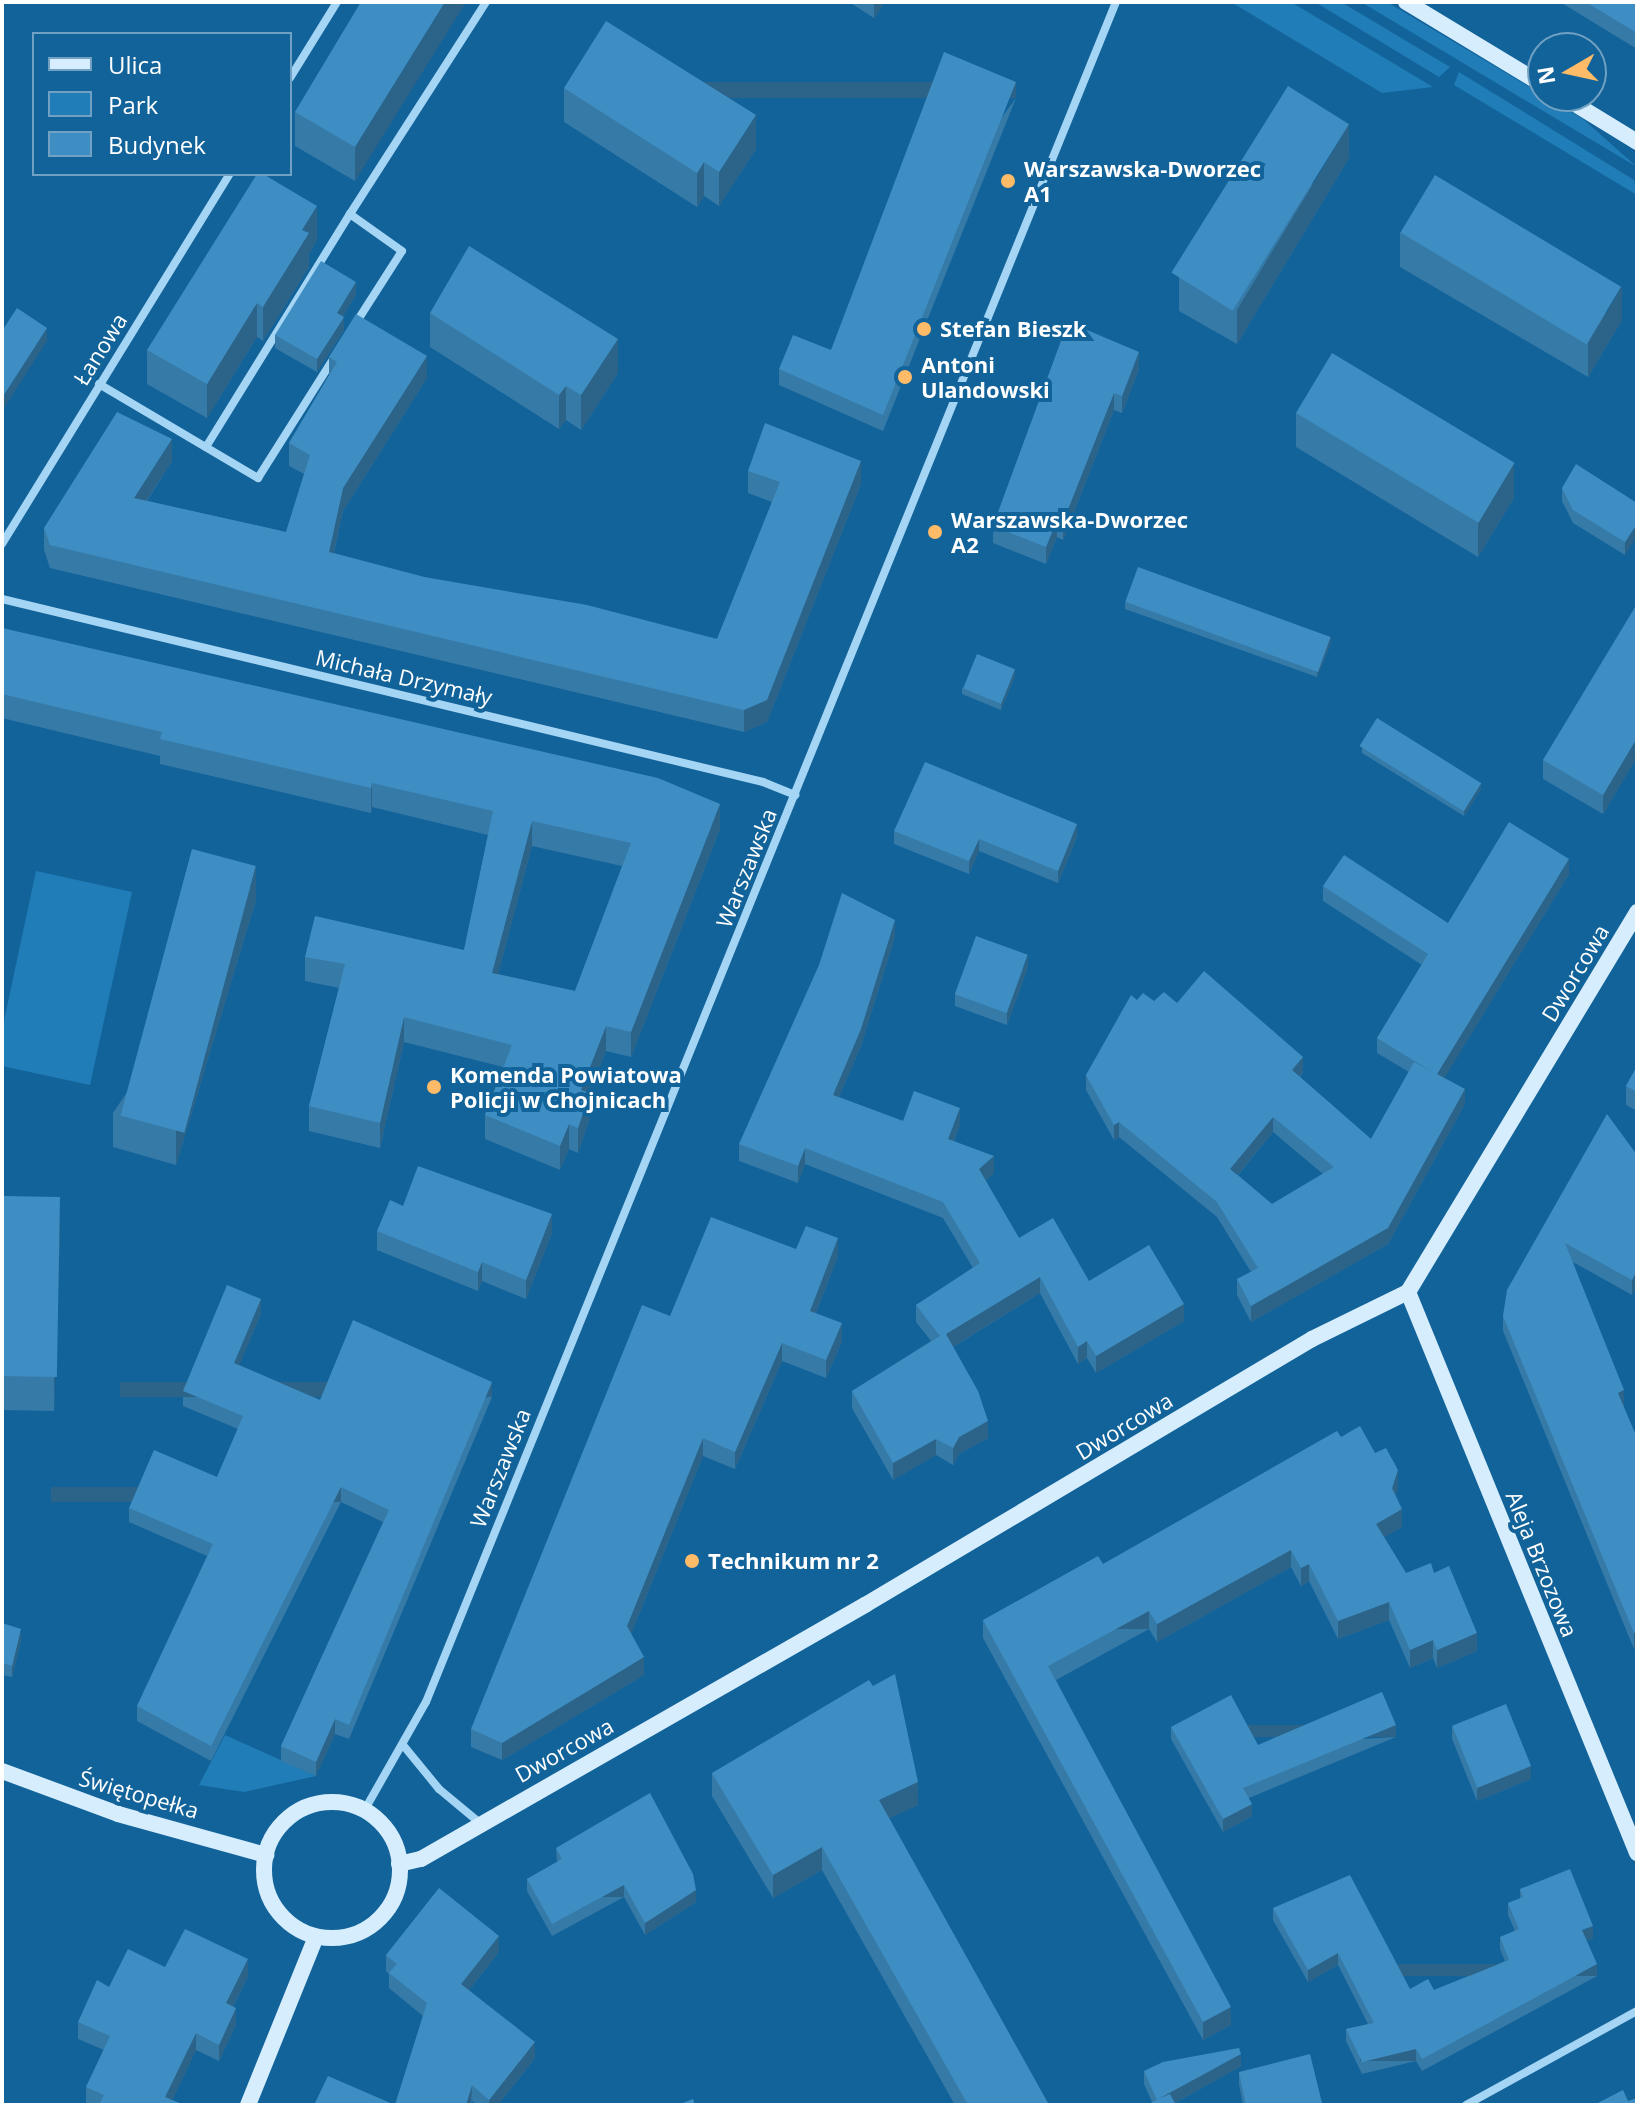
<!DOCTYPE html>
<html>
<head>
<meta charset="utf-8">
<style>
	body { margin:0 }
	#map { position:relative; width:1639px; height:2107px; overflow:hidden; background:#12639a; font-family:"Open Sans",sans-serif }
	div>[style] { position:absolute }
	.green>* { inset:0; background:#217db7 }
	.street>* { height:8px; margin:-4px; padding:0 4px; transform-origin:4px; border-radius:4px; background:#a5d5f4 }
	.secondary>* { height:16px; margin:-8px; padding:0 8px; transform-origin:8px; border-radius:8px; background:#d5edfd }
	.secondary>.ring { margin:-8px; padding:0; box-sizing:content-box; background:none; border:16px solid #d5edfd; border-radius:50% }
	.wall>* { inset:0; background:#367aa8 }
	.shaded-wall>* { inset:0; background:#2c6388; transform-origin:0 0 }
	.building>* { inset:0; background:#3f8ec3; transform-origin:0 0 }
	.dots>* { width:22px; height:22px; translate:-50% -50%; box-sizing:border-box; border:4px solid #12639a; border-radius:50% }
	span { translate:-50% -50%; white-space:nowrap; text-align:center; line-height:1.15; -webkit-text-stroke:8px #12639a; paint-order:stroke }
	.poi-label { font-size:22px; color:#fff; font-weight:700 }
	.left { translate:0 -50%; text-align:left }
	.street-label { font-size:22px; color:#fff }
	.frame { position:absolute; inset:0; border:4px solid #fff; pointer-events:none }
	.legend { position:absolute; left:32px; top:32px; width:260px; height:144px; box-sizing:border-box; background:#12639a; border:2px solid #71a1c2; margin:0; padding:10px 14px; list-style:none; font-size:24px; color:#fff }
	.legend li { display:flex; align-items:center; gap:16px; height:40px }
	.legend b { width:40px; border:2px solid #71a1c2 }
	.north { position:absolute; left:1527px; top:32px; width:80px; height:80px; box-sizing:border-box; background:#12639a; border:2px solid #71a1c2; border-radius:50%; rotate:261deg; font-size:22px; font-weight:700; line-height:32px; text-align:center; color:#fff }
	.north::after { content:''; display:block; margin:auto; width:28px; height:36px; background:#ffbb68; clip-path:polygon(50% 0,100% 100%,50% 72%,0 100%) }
</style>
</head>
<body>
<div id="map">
	<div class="green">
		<i style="clip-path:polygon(1231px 2px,1291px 2px,1433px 87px,1382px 93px)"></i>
		<i style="clip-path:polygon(1315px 2px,1341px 2px,1450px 67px,1439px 77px)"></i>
		<i style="clip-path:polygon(1361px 2px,1387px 2px,1583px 119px,1637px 167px)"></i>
		<i style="clip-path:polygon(1459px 72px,1634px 180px,1637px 195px,1454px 85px)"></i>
		<i style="clip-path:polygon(36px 871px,132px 892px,90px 1085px,2px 1066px,2px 1030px)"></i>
		<i style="clip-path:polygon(225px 1735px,316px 1776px,244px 1792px,199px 1785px)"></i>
	</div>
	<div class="street">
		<i style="left:290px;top:78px;width:89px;rotate:-58.3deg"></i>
		<i style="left:354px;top:326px;width:89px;rotate:-57.4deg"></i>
		<i style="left:402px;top:251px;width:64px;rotate:-144.6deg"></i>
		<i style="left:350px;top:214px;width:252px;rotate:-57.3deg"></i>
		<i style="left:99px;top:384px;width:185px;rotate:30.6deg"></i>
		<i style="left:258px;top:478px;width:142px;rotate:-57.7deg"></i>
		<i style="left:206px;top:447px;width:274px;rotate:-58.3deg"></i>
		<i style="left:2px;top:544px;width:435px;rotate:-58.4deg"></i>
		<i style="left:2px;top:599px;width:783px;rotate:13.52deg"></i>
		<i style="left:763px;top:782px;width:35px;rotate:22deg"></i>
		<i style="left:403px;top:1745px;width:57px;rotate:50.7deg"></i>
		<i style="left:439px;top:1789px;width:53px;rotate:39.7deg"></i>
		<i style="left:364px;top:1811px;width:125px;rotate:-60.4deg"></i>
		<i style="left:426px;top:1702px;width:1835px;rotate:-67.91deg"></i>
		<i style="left:1466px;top:2105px;width:195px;rotate:-28.8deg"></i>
	</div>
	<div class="secondary">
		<i style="left:1406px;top:2px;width:160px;rotate:31.2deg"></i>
		<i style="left:1562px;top:96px;width:88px;rotate:31.5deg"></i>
		<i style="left:1408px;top:1292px;width:606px;rotate:67.79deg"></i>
		<i style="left:2px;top:1771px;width:124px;rotate:20.3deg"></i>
		<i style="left:118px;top:1814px;width:154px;rotate:15.5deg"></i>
		<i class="ring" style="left:264px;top:1802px;width:120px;height:120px"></i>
		<i style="left:399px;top:1864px;width:23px;rotate:-13deg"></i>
		<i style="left:421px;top:1859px;width:512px;rotate:-29.77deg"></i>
		<i style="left:865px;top:1605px;width:520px;rotate:-30.76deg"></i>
		<i style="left:1312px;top:1339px;width:107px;rotate:-26.1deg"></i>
		<i style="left:1408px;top:1292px;width:444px;rotate:-58.9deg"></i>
		<i style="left:248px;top:2105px;width:181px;rotate:-68deg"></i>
	</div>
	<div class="wall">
		<i style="clip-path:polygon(361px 2px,355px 181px,295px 146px,295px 112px)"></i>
		<i style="clip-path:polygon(849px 2px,885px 2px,874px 18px)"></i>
		<i style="clip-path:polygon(1560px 2px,1637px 2px,1637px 49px)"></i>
		<i style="clip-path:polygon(564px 88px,756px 149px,719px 206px,704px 196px,697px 207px,564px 122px)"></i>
		<i style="clip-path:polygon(1016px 98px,883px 431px,779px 385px,779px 369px,831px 350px)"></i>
		<i style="clip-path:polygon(1349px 158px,1237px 344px,1179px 311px,1179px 277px)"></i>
		<i style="clip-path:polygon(1400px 232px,1622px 320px,1588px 377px,1400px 267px)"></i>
		<i style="clip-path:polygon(317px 240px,309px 254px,309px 267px,263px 341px,257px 337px,207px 418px,147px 384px,147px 350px)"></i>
		<i style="clip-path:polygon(356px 295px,343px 316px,344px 330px,317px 372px,275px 348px,275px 335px)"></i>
		<i style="clip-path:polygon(430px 313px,618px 373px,581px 430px,566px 420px,559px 429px,430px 347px)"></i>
		<i style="clip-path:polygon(1068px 322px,1139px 369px,1122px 413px,1114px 410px,1063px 540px,1057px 537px,1046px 564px,993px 543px,993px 526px)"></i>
		<i style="clip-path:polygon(329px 357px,427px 378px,343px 511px,334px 553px,424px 577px,717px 639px,772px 502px,748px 493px,748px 471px,861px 484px,767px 722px,744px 732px,50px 568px,44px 550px,44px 528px,172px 461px,147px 501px,286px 532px,304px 474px,289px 466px,289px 443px,329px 375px)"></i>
		<i style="clip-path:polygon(1296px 413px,1514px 498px,1478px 557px,1296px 447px)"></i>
		<i style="clip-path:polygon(1562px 488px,1637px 503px,1625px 555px,1573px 523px,1562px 501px)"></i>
		<i style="clip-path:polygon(1125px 602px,1331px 643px,1317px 677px,1125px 609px)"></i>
		<i style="clip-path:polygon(1637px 604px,1637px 757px,1603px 814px,1543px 779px,1543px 760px)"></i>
		<i style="clip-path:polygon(evenodd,2px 628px,720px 829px,631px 1057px,606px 1051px,589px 1093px,590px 1118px,578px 1153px,569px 1149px,560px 1170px,485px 1139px,485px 1115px,503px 1067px,404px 1042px,380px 1148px,309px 1131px,309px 1106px,339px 988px,305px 981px,305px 957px,464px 950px,488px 835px,372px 807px,371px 813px,160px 764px,160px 756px,2px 718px,2px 628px,532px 846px,622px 866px,575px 991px,498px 974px,532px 846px)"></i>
		<i style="clip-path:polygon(1015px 676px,1001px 710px,962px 694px,962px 688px)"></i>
		<i style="clip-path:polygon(1362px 747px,1481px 789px,1464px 816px,1362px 753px)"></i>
		<i style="clip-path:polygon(894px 831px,1077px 837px,1058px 883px,979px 851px,969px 874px,894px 844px)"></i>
		<i style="clip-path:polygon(evenodd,1569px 874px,1444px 1078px,1465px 1104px,1388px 1244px,1251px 1322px,1237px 1295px,1237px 1279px,1251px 1272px,1217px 1217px,1119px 1137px,1114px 1140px,1086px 1090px,1086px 1075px,1137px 1000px,1177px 1003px,1303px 1072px,1300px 1077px,1371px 1139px,1409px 1072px,1377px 1053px,1377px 1038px,1422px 965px,1323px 901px,1323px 886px,1448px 923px,1569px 874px,1273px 1132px,1323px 1174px,1272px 1204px,1238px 1175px,1273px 1132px)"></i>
		<i style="clip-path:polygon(256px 900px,176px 1165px,113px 1147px,113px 1113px)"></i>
		<i style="clip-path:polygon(895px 937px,861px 1046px,839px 1097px,903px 1121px,960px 1125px,954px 1141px,994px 1173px,985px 1181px,1019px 1238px,1089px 1281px,1184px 1321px,1096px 1373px,1087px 1358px,1078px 1364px,1040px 1293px,953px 1347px,988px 1438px,959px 1454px,953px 1465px,936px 1455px,893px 1480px,852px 1408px,852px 1391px,931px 1341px,916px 1322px,916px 1305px,973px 1268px,943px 1218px,805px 1164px,798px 1183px,739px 1161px,739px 1144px)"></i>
		<i style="clip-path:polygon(1028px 967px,1007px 1025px,955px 1006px,955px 994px)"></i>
		<i style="clip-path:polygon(1637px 1066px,1637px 1111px,1626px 1105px,1626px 1086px)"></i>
		<i style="clip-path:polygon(1637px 1155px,1637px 1285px,1632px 1295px,1573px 1262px,1623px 1406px,1637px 1438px,1637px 1647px,1634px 1649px,1503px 1331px,1503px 1316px)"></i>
		<i style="clip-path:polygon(2px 1196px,60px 1231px,54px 1411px,2px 1410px)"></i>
		<i style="clip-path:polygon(403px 1206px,552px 1233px,526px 1299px,482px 1281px,478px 1291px,377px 1250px,377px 1231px)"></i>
		<i style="clip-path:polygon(796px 1249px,838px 1256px,816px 1313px,842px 1341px,826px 1378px,782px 1361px,735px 1469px,703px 1456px,631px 1634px,644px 1675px,502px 1760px,471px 1747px,471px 1729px,670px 1316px)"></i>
		<i style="clip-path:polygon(261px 1314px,239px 1365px,320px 1400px,492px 1397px,349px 1739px,335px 1734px,316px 1776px,281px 1761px,281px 1746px,383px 1522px,341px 1502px,211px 1761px,137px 1721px,137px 1706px,207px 1556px,129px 1522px,129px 1508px,217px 1477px,238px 1429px,183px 1406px,183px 1391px)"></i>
		<i style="clip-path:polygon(1341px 1437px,1375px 1453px,1398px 1488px,1395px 1496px,1402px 1527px,1384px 1537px,1406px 1573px,1434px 1573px,1477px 1651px,1437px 1668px,1433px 1658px,1410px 1668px,1389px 1620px,1338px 1639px,1309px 1581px,1301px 1586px,1291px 1567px,1157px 1642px,1149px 1629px,1056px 1680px,1231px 2025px,1203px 2040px,983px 1638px,983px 1620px,1103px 1564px)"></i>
		<i style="clip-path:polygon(2px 1623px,21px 1640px,12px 1677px,2px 1675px)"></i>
		<i style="clip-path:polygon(1452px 1726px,1531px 1779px,1477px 1801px,1452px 1739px)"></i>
		<i style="clip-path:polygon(1171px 1727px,1258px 1745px,1396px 1737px,1249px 1798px,1252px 1816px,1223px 1832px,1171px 1739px)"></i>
		<i style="clip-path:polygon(712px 1773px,918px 1805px,889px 1818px,1049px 2105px,955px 2105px,822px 1870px,773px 1898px,712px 1796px)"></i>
		<i style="clip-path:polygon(556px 1848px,696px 1902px,645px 1935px,624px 1897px,552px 1936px,527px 1891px,527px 1879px,557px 1862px)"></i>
		<i style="clip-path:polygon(1520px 1889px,1593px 1938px,1586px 1941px,1597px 1976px,1422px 2071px,1416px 2061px,1362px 2074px,1346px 2041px,1346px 2029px,1368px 2024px,1338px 1965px,1308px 1982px,1273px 1920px,1273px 1908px,1410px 1989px,1434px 1990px,1505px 1961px,1500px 1949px,1500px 1937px,1515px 1931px,1508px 1915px,1508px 1903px,1520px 1899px)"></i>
		<i style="clip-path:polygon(499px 1952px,469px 1990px,535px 2058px,498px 2105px,477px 2105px,472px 2101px,471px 2105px,314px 2105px,395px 2105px,423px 2016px,389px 1988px,389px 1974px,386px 1971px,386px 1955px)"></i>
		<i style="clip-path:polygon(165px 1967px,248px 1976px,233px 2007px,236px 2025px,219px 2061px,196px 2050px,172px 2100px,184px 2105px,86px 2104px,86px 2087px,104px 2050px,78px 2039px,78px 2022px,109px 1987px)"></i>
		<i style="clip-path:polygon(1241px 2066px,1175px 2103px,1152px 2102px,1144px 2084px,1144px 2071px)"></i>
		<i style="clip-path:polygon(1239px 2072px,1322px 2105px,1243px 2105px,1239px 2084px)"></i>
	</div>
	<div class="shaded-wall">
		<i style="clip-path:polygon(445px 2px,466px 2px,355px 181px,355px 147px)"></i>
		<i style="clip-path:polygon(874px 2px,885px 2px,874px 18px)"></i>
		<i style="left:1016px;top:82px;width:16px;height:359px;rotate:90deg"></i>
		<i style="clip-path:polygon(756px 115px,756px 149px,719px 206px,719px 172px)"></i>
		<i style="clip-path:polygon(1349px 124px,1349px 158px,1237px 344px,1237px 310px)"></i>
		<i style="clip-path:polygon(704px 162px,704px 196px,697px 207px,697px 173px)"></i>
		<i style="clip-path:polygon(317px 206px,317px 240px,309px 254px,309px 267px,263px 341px,263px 307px,302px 230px)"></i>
		<i style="clip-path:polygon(356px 282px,356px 295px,337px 326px,337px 313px)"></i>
		<i style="clip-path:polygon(1622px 286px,1622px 320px,1588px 377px,1588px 343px)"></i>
		<i style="clip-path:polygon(257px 303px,257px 337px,207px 418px,207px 384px)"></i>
		<i style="clip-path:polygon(344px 317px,344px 330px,317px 372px,317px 359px)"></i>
		<i style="clip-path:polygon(47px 328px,47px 341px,2px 411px,2px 398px)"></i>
		<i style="clip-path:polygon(618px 339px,618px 373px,581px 430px,581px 395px)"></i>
		<i style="clip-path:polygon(1139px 352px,1139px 369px,1122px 413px,1122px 396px)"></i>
		<i style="clip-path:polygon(427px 356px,427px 378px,343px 511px,329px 574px,329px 552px,343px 488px)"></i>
		<i style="clip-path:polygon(566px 386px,566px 420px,559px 429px,559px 395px)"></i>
		<i style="clip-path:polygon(1114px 393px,1114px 410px,1063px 540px,1063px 522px)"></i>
		<i style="clip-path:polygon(172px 439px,172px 461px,134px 520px,134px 498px)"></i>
		<i style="clip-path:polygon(861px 461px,861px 484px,767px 722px,744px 732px,744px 710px)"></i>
		<i style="clip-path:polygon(1514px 463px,1514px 498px,1478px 557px,1478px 523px)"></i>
		<i style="clip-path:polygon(1057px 520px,1057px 537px,1046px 564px,1046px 547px)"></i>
		<i style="clip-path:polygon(1637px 524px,1637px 536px,1625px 555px,1625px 542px)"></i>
		<i style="clip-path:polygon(1331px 636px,1331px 643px,1317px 677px,1317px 671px)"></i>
		<i style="clip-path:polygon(1015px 669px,1015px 676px,1001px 710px,1001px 703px)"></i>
		<i style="clip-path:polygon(1637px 738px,1637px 757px,1603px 814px,1603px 795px)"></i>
		<i style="clip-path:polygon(372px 783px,372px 807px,371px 813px,371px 788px)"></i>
		<i style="clip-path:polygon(1481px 783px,1481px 789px,1464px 816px,1464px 809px)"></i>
		<i style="clip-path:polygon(720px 804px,720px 829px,631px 1057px,631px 1032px)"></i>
		<i style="clip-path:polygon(532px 821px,532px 846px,492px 998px,492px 973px)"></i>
		<i style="clip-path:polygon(1077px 824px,1077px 837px,1058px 883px,1058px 871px)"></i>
		<i style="clip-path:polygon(979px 839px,979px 851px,969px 874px,969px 861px)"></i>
		<i style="clip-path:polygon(1569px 859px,1569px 874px,1437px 1090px,1437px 1074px)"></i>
		<i style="clip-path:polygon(256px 866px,256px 900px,176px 1165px,176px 1131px)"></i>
		<i style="clip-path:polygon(895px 920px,895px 937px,861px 1046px,833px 1111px,833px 1095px)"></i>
		<i style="clip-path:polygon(1028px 955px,1028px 967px,1007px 1025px,1007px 1013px)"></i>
		<i style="clip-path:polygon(404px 1017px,404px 1042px,380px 1148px,380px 1123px)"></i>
		<i style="clip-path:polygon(606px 1026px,606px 1051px,581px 1114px,581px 1090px)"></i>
		<i style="clip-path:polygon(1303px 1057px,1303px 1072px,1292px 1085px,1292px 1070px)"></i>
		<i style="clip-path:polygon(1465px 1089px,1465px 1104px,1388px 1244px,1251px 1322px,1251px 1306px)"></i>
		<i style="clip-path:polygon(590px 1093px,590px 1118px,578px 1153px,578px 1128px)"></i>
		<i style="clip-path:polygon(960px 1108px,960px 1125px,948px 1155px,948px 1139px)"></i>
		<i style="clip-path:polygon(1273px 1117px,1273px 1132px,1230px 1184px,1230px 1169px)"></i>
		<i style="clip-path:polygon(1119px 1122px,1119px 1137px,1114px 1140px,1114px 1125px)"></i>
		<i style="clip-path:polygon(569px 1124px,569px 1149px,560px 1170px,560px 1146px)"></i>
		<i style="clip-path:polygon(805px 1148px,805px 1164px,798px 1183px,798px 1166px)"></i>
		<i style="clip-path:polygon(994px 1156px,994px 1173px,979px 1186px,979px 1169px)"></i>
		<i style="clip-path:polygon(60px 1197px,60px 1231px,54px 1411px,54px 1377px)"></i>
		<i style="clip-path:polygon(552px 1214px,552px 1233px,526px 1299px,526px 1280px)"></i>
		<i style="clip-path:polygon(838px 1238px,838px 1256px,810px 1328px,810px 1311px)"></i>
		<i style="clip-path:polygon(482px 1262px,482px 1281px,478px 1291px,478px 1272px)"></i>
		<i style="clip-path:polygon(1637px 1270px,1637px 1285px,1632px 1295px,1632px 1280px)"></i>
		<i style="clip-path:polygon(1040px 1277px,1040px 1293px,946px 1351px,946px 1334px)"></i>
		<i style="clip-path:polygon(261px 1299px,261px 1314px,234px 1378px,234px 1363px)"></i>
		<i style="clip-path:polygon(1184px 1304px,1184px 1321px,1096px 1373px,1096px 1356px)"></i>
		<i style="clip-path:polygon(842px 1323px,842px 1341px,826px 1378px,826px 1360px)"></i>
		<i style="clip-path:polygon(1087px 1341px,1087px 1358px,1078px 1364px,1078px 1347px)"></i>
		<i style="clip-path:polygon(782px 1343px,782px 1361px,735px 1469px,735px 1452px)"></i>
		<i style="left:492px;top:1382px;width:15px;height:372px;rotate:90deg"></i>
		<i style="clip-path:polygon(1624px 1390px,1624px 1406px,1618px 1408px,1618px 1393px)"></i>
		<i style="clip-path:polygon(988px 1421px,988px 1438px,959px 1454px,953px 1465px,953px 1448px,959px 1437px)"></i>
		<i style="clip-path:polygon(703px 1438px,703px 1456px,627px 1644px,627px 1626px)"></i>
		<i style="clip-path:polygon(936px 1439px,936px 1455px,893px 1480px,893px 1463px)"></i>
		<i style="clip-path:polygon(1398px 1470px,1398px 1488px,1392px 1506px,1392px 1488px)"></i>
		<i style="left:341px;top:1487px;width:15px;height:290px;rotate:90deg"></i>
		<i style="clip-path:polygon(1402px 1509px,1402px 1527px,1376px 1542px,1376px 1524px)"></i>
		<i style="clip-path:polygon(1291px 1550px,1291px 1567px,1157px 1642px,1157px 1624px)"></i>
		<i style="clip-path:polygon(1309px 1564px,1309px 1581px,1301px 1586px,1301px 1568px)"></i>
		<i style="clip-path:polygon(1389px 1602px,1389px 1620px,1338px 1639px,1338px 1621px)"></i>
		<i style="left:1149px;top:1611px;width:18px;height:115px;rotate:90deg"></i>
		<i style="clip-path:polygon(21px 1629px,21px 1640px,12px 1677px,12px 1666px)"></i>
		<i style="clip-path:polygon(1637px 1632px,1637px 1647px,1634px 1649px,1634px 1633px)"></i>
		<i style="clip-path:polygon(1477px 1633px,1477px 1651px,1437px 1668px,1437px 1650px)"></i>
		<i style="clip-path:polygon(1433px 1640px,1433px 1658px,1410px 1668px,1410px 1650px)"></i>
		<i style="clip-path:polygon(644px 1657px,644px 1675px,502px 1760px,502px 1743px)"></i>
		<i style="clip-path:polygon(335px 1719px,335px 1734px,316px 1776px,316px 1762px)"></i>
		<i style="left:1396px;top:1725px;width:12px;height:165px;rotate:90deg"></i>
		<i style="clip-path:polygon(1531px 1766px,1531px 1779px,1477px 1801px,1477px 1788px)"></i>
		<i style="clip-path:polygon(918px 1782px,918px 1805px,879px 1823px,879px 1800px)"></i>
		<i style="clip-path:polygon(1252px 1804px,1252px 1816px,1223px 1832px,1223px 1819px)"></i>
		<i style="clip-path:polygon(822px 1847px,822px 1870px,773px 1898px,773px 1875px)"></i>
		<i style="left:624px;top:1885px;width:12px;height:82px;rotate:90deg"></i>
		<i style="clip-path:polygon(696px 1890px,696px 1902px,645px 1935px,645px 1923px)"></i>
		<i style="clip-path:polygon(1593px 1926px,1593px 1938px,1582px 1943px,1582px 1930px)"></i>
		<i style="clip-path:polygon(499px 1936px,499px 1952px,461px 2000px,461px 1984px)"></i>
		<i style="clip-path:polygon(1338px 1953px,1338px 1965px,1308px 1982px,1308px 1970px)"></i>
		<i style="clip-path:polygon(248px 1959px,248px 1976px,226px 2020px,226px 2003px)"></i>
		<i style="left:1597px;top:1964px;width:12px;height:199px;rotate:90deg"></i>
		<i style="clip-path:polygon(1231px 2007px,1231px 2025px,1203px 2040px,1203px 2022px)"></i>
		<i style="clip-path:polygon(236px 2008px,236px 2025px,219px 2061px,219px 2045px)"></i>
		<i style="clip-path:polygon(196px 2033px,196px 2050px,170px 2105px,165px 2097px)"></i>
		<i style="clip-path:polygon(535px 2042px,535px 2058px,498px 2105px,489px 2105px,489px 2100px)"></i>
		<i style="left:1416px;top:2049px;width:12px;height:56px;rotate:90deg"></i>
		<i style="clip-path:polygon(1241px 2054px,1241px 2066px,1171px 2105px,1158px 2099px)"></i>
		<i style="clip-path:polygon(472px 2085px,471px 2105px,466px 2105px)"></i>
	</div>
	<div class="building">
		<i style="clip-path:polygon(361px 2px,445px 2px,355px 147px,295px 112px)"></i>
		<i style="clip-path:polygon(1586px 2px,1637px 2px,1637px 33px)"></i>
		<i style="clip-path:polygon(606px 21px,756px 115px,719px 172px,704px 162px,697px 173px,564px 88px)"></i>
		<i style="clip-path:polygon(944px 52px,1016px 82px,883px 415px,779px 369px,793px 335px,831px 350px)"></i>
		<i style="left:1288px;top:86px;width:72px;height:220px;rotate:32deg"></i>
		<i style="clip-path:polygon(257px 174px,263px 174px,317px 206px,302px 230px,309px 233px,263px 307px,257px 303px,207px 384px,147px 350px)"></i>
		<i style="left:1435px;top:175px;width:217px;height:67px;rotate:31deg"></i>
		<i style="clip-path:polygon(469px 246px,618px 339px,581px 395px,566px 386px,559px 395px,430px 313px)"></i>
		<i style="clip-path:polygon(321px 261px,356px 282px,337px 313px,344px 317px,317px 359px,275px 335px)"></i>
		<i style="clip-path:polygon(17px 308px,47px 328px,2px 398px,2px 331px)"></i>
		<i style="clip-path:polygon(356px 314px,427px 356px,343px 488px,329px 552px,424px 577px,587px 605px,717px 639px,780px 482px,748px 471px,765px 423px,861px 461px,767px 700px,744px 710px,50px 545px,44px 528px,117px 412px,172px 439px,134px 498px,286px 532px,310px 455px,289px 443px,337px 362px,329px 357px)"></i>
		<i style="clip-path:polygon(1068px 322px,1139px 352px,1122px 396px,1114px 393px,1063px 522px,1057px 520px,1046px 547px,993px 526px)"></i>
		<i style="left:1332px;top:353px;width:213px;height:70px;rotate:31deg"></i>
		<i style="clip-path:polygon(1576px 464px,1637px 503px,1637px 524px,1625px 542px,1573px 510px,1562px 488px)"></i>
		<i style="left:1138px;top:567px;width:205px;height:37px;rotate:20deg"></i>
		<i style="clip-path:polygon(1637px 604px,1637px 738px,1603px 795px,1543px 760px)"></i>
		<i style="clip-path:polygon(evenodd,2px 628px,658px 778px,720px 804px,631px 1032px,606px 1026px,581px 1090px,590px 1093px,578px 1128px,569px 1124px,560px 1146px,485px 1115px,512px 1045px,404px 1017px,380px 1123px,309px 1106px,345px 964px,305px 957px,315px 916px,464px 950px,493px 811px,372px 783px,371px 788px,160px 739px,162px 732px,2px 694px,2px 628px,532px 821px,631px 843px,575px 991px,492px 973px,532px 821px)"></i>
		<i style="left:977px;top:654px;width:41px;height:37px;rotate:22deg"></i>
		<i style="left:1377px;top:718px;width:123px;height:33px;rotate:32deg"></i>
		<i style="clip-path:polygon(925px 762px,1077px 824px,1058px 871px,979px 839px,969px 861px,894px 831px)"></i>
		<i style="clip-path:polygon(evenodd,1509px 822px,1569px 859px,1437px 1074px,1465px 1089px,1388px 1228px,1251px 1306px,1237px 1279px,1258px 1268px,1217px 1202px,1119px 1122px,1114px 1125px,1086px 1075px,1131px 995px,1137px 1000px,1143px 993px,1154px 1001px,1164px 992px,1177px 1003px,1204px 971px,1303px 1057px,1292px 1070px,1371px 1139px,1414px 1062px,1434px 1073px,1377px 1038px,1428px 954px,1323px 886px,1344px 855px,1448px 923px,1509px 822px,1273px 1117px,1334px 1167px,1272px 1204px,1230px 1169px,1273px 1117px)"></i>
		<i style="left:192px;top:849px;width:66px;height:276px;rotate:15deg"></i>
		<i style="clip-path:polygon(842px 893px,895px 920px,861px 1029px,833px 1095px,903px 1121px,914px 1091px,960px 1108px,948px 1139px,994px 1156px,979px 1169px,1019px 1238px,1053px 1218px,1089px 1281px,1149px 1245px,1184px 1304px,1096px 1356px,1087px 1341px,1078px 1347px,1040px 1277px,946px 1334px,978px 1391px,988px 1421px,959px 1437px,953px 1448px,936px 1439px,893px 1463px,852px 1391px,940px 1336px,916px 1305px,980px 1263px,943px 1202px,805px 1148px,798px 1166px,739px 1144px,819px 965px)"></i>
		<i style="left:976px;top:936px;width:55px;height:62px;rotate:20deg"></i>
		<i style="clip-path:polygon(1637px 1066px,1637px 1092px,1626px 1086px)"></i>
		<i style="clip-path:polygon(1607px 1114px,1637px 1155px,1637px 1270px,1632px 1280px,1565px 1243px,1624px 1390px,1618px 1393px,1637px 1438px,1637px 1632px,1634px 1633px,1503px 1316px,1507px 1290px)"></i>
		<i style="clip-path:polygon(418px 1166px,552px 1214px,526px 1280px,482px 1262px,478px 1272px,377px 1231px,390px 1200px,403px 1206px)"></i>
		<i style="left:2px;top:1196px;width:58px;height:180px;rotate:1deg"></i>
		<i style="clip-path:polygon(711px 1217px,796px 1249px,806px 1226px,838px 1238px,810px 1311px,842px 1323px,826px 1360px,782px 1343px,735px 1452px,703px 1438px,627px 1626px,644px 1657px,502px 1743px,471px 1729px,642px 1305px,670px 1316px)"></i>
		<i style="clip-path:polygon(227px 1285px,261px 1299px,234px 1363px,320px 1400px,353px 1320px,492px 1382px,349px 1725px,335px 1719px,316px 1762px,281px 1746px,389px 1510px,341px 1487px,211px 1746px,137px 1706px,213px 1544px,129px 1508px,154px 1450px,217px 1477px,243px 1416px,183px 1391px)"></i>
		<i style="clip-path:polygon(1360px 1426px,1375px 1453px,1386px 1448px,1398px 1470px,1392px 1488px,1402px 1509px,1376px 1524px,1406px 1573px,1431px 1563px,1434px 1573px,1449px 1566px,1477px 1633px,1437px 1650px,1433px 1640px,1410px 1650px,1389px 1602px,1338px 1621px,1309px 1564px,1301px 1568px,1291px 1550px,1157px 1624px,1149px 1611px,1048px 1666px,1231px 2007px,1203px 2022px,983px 1620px,1098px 1556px,1103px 1564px,1337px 1431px,1341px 1437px)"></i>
		<i style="clip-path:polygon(2px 1623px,21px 1629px,12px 1666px,2px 1663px)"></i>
		<i style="clip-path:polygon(895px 1674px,918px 1782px,879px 1800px,1049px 2105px,963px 2105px,967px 2103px,822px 1847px,773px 1875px,712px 1773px,869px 1680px,873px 1686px)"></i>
		<i style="clip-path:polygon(1382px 1692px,1396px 1725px,1243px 1788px,1252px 1804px,1223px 1819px,1171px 1727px,1231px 1695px,1258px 1745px)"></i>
		<i style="left:1506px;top:1704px;width:67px;height:58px;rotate:68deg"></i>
		<i style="clip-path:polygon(650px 1793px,693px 1874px,696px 1890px,645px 1923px,624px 1885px,552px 1924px,527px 1879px,562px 1859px,556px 1848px)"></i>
		<i style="clip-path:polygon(1570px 1869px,1593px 1926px,1582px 1930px,1597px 1964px,1422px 2059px,1416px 2049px,1362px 2062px,1346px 2029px,1374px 2023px,1338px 1953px,1308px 1970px,1273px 1908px,1350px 1875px,1410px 1989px,1428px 1979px,1434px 1990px,1509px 1960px,1500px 1937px,1519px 1929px,1508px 1903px,1523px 1897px,1520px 1889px)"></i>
		<i style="clip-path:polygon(439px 1888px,499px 1936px,461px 1984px,535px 2042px,489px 2100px,472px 2085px,466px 2105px,314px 2105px,328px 2076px,395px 2105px,427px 2003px,389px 1973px,397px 1964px,386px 1955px)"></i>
		<i style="clip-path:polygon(185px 1929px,248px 1959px,226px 2003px,236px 2008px,219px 2045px,196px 2033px,165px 2097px,184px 2105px,99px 2105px,104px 2095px,86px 2087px,110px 2036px,78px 2022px,97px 1980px,109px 1987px,128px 1949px,165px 1967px)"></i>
		<i style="clip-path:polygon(1239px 2048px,1241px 2054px,1158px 2099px,1170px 2094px,1176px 2105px,1146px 2105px,1157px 2100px,1144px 2071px,1163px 2062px)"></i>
		<i style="clip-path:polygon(1310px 2054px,1322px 2103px,1313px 2105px,1246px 2105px,1239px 2072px)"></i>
		<i style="clip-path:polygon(1623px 2090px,1628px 2101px,1637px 2098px,1637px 2105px,1594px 2105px)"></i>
		<i style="clip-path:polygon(693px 2099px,695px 2105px,678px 2105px)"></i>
	</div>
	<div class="dots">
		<i style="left:1008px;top:181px;background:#ffbb68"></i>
		<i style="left:924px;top:329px;background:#ffbb68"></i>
		<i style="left:905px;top:377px;background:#ffbb68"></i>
		<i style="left:935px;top:532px;background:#ffbb68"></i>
		<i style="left:434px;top:1087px;background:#ffbb68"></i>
		<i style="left:692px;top:1561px;background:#ffbb68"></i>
	</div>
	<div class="poi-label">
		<span class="left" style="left:1024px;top:181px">Warszawska-Dworzec<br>A1</span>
		<span class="left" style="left:940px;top:329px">Stefan Bieszk</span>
		<span class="left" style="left:921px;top:377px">Antoni<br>Ulandowski</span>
		<span class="left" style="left:951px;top:532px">Warszawska-Dworzec<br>A2</span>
		<span class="left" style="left:450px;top:1087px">Komenda Powiatowa<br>Policji w Chojnicach</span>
		<span class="left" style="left:708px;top:1561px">Technikum nr 2</span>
	</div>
	<div class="street-label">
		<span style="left:100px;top:349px;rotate:-58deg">Łanowa</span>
		<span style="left:404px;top:677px;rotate:13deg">Michała Drzymały</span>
		<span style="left:746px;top:868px;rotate:-68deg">Warszawska</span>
		<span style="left:1575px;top:973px;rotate:-59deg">Dworcowa</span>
		<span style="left:1124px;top:1426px;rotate:-31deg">Dworcowa</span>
		<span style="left:500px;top:1468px;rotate:-68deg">Warszawska</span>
		<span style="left:1542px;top:1564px;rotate:68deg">Aleja Brzozowa</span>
		<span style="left:564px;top:1750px;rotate:-29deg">Dworcowa</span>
		<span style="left:139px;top:1794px;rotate:16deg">Świętopełka</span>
	</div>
	<div class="frame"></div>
	<ul class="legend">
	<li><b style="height:10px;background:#d5edfd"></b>Ulica</li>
	<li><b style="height:22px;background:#217db7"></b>Park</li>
	<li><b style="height:22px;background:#3f8ec3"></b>Budynek</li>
	</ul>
	<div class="north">N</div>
</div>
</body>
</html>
